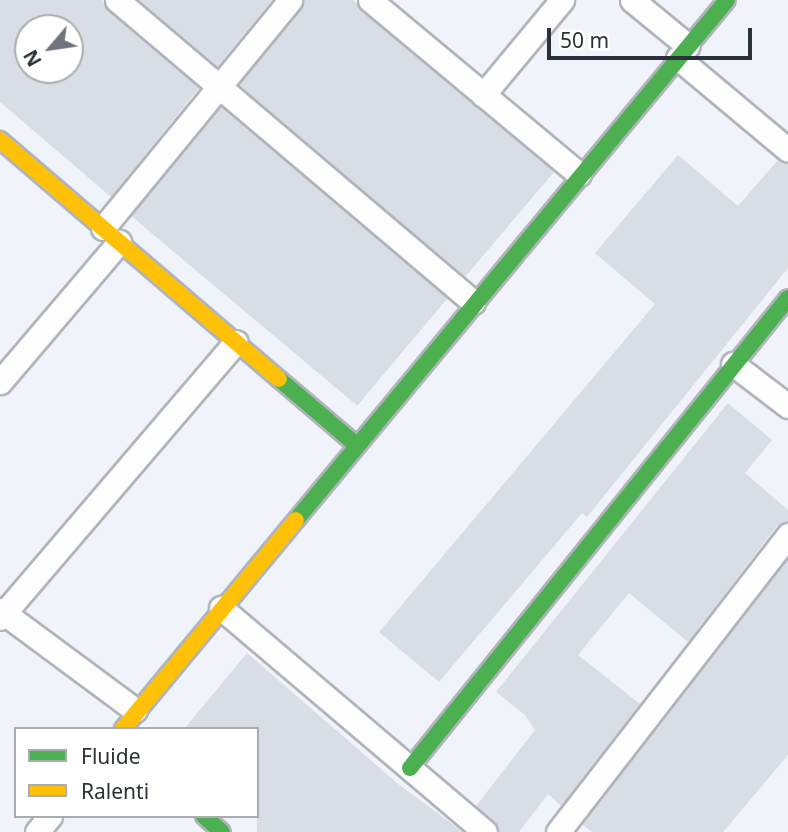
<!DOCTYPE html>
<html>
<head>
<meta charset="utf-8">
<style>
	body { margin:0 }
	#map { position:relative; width:788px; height:832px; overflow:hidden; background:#f0f4fa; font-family:"Noto Sans",sans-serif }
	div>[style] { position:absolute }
	.building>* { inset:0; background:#d9dde5; transform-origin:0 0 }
	.roads { filter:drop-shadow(2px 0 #b0b4bb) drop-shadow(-2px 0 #b0b4bb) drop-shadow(0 2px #b0b4bb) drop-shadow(0 -2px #b0b4bb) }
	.street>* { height:23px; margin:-11.5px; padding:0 11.5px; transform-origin:11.5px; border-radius:11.5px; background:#fdfdfe }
	.fast>* { height:16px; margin:-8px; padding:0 8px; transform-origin:8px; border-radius:8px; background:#4caf50 }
	.slow>* { height:16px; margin:-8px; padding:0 8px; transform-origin:8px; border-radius:8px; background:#ffc107 }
	span { translate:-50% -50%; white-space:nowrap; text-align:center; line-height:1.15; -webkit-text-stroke:7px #fff; paint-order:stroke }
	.legend { position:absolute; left:14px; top:727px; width:245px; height:91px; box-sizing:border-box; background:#fff; border:2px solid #aaadb0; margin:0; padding:9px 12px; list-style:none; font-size:21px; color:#2b313a }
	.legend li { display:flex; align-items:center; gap:14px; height:35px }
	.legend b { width:35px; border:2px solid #aaadb0 }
	.north { position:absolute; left:14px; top:14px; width:70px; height:70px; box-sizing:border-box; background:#fff; border:2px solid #aaadb0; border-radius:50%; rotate:241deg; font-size:19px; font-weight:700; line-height:28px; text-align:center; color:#2b313a }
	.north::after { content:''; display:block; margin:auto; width:24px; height:32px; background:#70757d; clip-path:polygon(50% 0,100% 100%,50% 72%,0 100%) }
	.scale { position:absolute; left:547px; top:28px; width:205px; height:32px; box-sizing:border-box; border:4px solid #2b313a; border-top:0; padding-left:9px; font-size:21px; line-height:24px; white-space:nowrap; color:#2b313a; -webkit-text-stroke:5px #fff; paint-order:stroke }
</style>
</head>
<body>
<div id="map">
	<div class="building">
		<i style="clip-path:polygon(evenodd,0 0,103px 0,108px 11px,199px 88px,111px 197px,0 102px,0 0,28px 28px,70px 28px,70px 70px,28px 70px,28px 28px)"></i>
		<i style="clip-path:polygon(139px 0,272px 0,217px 67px)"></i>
		<i style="clip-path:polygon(304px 0,353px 0,554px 172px,465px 277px,239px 85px)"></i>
		<i style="left:221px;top:106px;width:297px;height:142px;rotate:40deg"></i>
		<i style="clip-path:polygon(678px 155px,738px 206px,778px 160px,788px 164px,788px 268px,587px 517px,582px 513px,439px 682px,379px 632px,655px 304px,595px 253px)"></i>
		<i style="clip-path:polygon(728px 403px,772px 440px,745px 473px,788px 510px,788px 521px,777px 526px,688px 642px,629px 593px,578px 655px,640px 704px,561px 806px,548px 794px,519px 832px,499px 832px,495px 822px,476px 806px,535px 730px,525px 715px,496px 692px)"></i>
		<i style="clip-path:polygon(788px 558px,788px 755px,723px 832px,592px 832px,582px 824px)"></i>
		<i style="clip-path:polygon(247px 653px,397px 783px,463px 832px,257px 832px,257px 729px,184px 729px)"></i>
	</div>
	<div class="roads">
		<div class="street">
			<i style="left:117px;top:0;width:467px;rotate:40.3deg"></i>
			<i style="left:370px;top:0;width:272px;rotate:39.8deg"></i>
			<i style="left:632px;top:0;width:72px;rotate:39.4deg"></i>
			<i style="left:678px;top:58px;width:143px;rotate:39.9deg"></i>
			<i style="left:483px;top:95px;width:124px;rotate:-50.3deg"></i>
			<i style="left:103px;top:228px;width:295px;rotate:-50.6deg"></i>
			<i style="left:733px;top:364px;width:69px;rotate:37.4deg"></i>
			<i style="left:0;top:382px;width:184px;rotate:-49.6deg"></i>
			<i style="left:221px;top:608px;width:346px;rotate:40.3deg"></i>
			<i style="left:0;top:610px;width:168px;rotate:36.5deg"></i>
			<i style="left:0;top:618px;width:363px;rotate:-49.5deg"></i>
			<i style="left:37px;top:832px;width:21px;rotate:-51deg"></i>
			<i style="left:558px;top:832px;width:376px;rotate:-52.2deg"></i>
		</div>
		<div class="fast">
			<i style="left:279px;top:379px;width:100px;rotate:40.5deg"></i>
			<i style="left:296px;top:520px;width:675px;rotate:-50.35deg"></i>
			<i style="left:410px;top:768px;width:603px;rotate:-51.19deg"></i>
			<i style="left:204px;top:816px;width:24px;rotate:42deg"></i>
		</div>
		<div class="slow">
			<i style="left:0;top:140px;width:367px;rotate:40.6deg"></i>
			<i style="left:123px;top:729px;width:271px;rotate:-50.4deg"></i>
		</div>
	</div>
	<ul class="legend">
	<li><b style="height:9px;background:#4caf50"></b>Fluide</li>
	<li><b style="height:9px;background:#ffc107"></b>Ralenti</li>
	</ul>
	<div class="north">N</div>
	<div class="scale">50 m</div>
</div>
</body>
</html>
